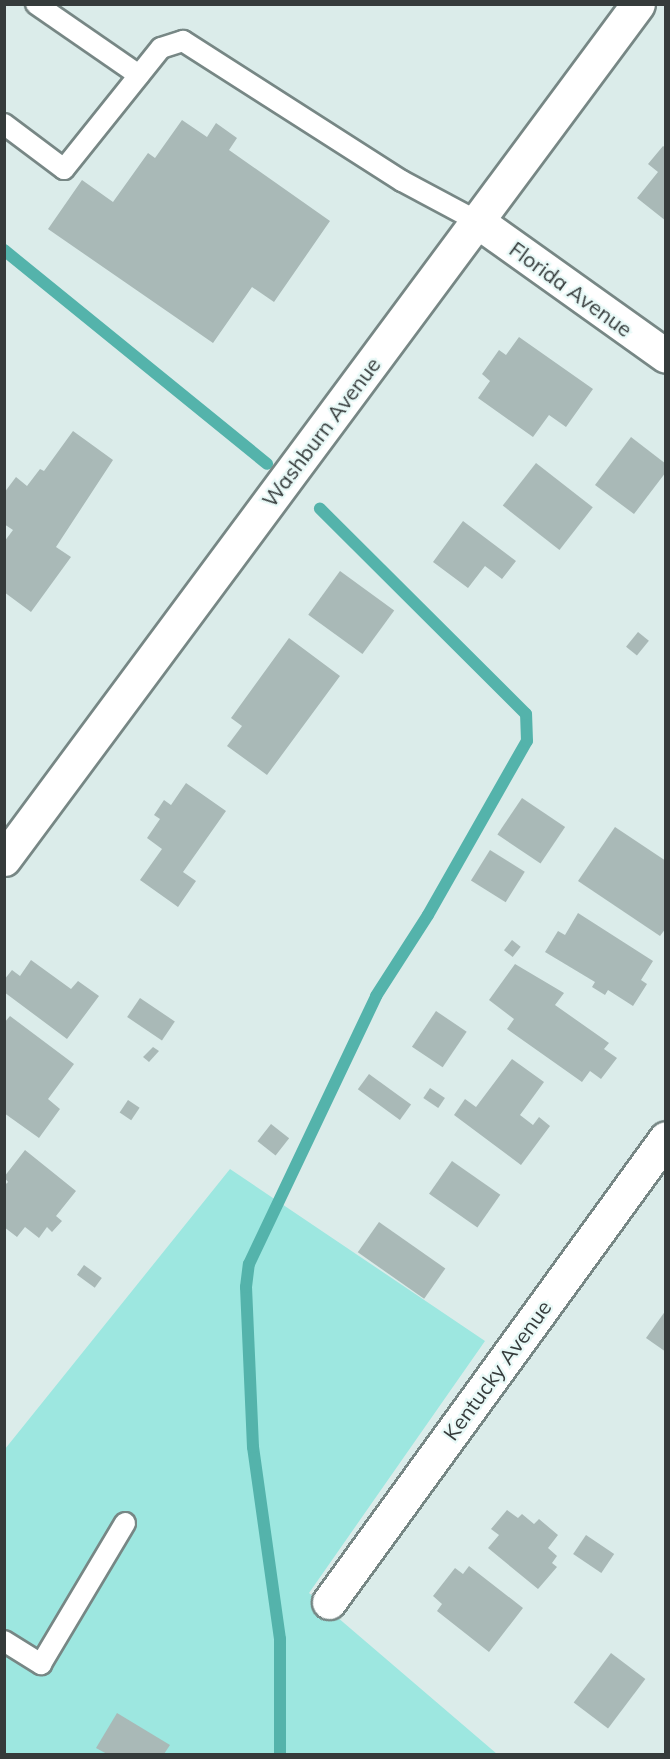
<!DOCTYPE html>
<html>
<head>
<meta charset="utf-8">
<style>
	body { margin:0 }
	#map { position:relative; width:670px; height:1759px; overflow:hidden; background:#dbecea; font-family:Mulish,sans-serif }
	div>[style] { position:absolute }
	.green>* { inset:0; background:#9de7e0 }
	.stream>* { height:12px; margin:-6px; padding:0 6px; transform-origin:6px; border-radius:6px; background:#54b3ab }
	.building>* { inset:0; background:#a9b9b7; transform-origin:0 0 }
	.roads { filter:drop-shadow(2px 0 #778785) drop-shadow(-2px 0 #778785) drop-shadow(0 2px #778785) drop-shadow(0 -2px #778785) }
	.service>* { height:20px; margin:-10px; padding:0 10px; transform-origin:10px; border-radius:10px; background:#fff }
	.minor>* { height:33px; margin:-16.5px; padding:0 16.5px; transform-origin:16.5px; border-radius:16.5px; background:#fff }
	.tertiary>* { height:33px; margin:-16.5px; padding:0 16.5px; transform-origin:16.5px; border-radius:16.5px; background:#fff }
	span { translate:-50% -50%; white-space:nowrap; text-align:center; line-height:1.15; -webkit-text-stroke:4.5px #e8f9f7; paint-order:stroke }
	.street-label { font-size:21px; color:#353b3b }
	.frame { position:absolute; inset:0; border:6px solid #353b3b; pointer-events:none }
</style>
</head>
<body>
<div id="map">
	<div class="green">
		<i style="clip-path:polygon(230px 1169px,485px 1341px,309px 1593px,497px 1754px,5px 1754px,5px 1449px)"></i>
	</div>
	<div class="stream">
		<i style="left:4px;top:250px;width:339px;rotate:39.1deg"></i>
		<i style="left:280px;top:1754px;width:115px;rotate:-90deg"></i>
		<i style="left:280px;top:1639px;width:194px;rotate:-98deg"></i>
		<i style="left:253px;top:1447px;width:160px;rotate:-92.5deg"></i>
		<i style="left:246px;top:1287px;width:23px;rotate:-83deg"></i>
		<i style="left:249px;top:1264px;width:297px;rotate:-64.6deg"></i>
		<i style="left:376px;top:996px;width:96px;rotate:-57.3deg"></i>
		<i style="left:428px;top:915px;width:200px;rotate:-60.4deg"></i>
		<i style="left:527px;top:741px;width:27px;rotate:-92deg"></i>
		<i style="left:526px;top:714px;width:291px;rotate:-135.1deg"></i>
	</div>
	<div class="building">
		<i style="clip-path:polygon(182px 120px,207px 137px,216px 123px,237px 138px,229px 150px,330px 221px,274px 302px,252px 287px,213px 343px,48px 229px,82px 180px,113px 202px,148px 153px,155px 158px)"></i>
		<i style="clip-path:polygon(663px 146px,666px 148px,666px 221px,637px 198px,658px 172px,648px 164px)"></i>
		<i style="clip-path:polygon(519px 337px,593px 389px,566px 427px,549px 415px,533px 437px,478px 398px,490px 381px,482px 374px,499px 350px,506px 355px)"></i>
		<i style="clip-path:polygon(73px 431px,113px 460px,56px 547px,71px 557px,31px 612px,4px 592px,4px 542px,13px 530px,4px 524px,4px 493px,16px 477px,27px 486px,40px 469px,44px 471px)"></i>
		<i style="clip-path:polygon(631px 437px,666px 464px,666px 472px,634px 514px,595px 485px)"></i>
		<i style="left:536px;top:463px;width:72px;height:54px;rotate:38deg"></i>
		<i style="clip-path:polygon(463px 521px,516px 561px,502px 579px,485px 566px,468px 588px,433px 562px)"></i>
		<i style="left:340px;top:571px;width:67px;height:54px;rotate:36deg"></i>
		<i style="left:638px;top:632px;width:14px;height:19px;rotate:39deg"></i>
		<i style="clip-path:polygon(289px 638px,340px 676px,267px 775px,227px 746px,242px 726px,231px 718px)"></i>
		<i style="clip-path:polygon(186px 783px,226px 811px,183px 872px,196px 881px,178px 907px,140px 880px,162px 849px,147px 838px,160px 819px,154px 815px,164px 800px,171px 805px)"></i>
		<i style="left:522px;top:798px;width:52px;height:44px;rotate:34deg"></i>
		<i style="clip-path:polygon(615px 827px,666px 861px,666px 928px,660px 936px,578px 881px)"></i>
		<i style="left:490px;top:850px;width:41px;height:36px;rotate:32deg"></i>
		<i style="clip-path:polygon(578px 913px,653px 961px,641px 980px,647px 984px,633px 1006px,608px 990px,605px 995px,592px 987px,595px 982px,545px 952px,558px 931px,565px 935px)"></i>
		<i style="left:512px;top:940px;width:11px;height:13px;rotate:38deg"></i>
		<i style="clip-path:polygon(31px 960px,71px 989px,78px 981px,99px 996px,67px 1039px,4px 992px,4px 980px,12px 970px,20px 976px)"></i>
		<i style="clip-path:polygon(515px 964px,564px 993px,555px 1005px,609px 1043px,604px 1049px,617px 1058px,601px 1079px,590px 1071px,582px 1082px,507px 1029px,514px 1019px,489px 1000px)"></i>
		<i style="left:140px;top:998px;width:42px;height:23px;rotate:34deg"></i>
		<i style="left:436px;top:1011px;width:37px;height:43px;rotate:34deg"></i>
		<i style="clip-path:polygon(10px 1016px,74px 1064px,48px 1099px,60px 1109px,39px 1138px,4px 1113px,4px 1023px)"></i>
		<i style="clip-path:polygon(153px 1047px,159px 1051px,149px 1062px,143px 1057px)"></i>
		<i style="clip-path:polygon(512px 1059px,544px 1082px,520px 1115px,533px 1125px,539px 1117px,550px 1126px,521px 1165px,454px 1115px,465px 1099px,476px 1107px)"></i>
		<i style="left:369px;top:1074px;width:52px;height:19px;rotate:36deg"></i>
		<i style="left:430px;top:1088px;width:18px;height:12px;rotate:34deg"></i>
		<i style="left:128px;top:1100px;width:14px;height:15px;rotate:34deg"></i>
		<i style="left:271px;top:1124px;width:23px;height:22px;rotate:38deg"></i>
		<i style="clip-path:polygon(25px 1150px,76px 1191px,56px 1216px,62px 1221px,52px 1232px,47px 1227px,39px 1238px,25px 1227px,17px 1237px,4px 1227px,4px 1186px,8px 1182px,4px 1177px)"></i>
		<i style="left:452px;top:1161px;width:59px;height:40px;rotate:35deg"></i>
		<i style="left:379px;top:1222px;width:81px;height:37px;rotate:35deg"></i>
		<i style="left:84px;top:1265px;width:22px;height:12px;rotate:36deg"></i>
		<i style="clip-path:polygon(666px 1310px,666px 1352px,646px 1338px)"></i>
		<i style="clip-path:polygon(507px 1510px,518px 1518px,522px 1514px,534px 1524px,539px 1519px,558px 1535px,548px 1548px,557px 1556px,552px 1563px,557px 1567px,538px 1589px,488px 1548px,499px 1535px,491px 1529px)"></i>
		<i style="left:586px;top:1535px;width:34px;height:23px;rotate:34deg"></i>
		<i style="clip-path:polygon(469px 1566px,523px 1608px,489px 1652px,437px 1611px,442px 1604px,433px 1596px,455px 1568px,463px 1574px)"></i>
		<i style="left:611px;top:1653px;width:43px;height:62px;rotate:37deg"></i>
		<i style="clip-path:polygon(117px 1713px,170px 1745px,164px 1754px,107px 1754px,96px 1748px)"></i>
	</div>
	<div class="roads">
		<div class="service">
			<i style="left:36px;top:4px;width:125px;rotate:34.6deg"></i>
			<i style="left:4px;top:124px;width:75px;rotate:36.9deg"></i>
			<i style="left:64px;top:169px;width:155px;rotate:-51.3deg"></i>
			<i style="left:161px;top:48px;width:23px;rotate:-18deg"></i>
			<i style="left:183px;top:41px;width:260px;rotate:32.6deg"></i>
			<i style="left:402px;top:181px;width:85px;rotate:28.1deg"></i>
			<i style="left:4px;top:1641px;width:44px;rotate:31.9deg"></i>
			<i style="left:41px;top:1664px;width:164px;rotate:-59.2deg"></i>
		</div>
		<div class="minor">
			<i style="left:477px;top:221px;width:232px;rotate:35.5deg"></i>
			<i style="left:329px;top:1602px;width:573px;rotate:-54.01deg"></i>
		</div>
		<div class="tertiary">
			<i style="left:4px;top:859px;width:1064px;rotate:-53.44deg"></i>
		</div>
	</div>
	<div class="street-label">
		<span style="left:571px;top:289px;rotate:36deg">Florida Avenue</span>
		<span style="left:321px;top:432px;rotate:-53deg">Washburn Avenue</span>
		<span style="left:497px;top:1370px;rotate:-54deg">Kentucky Avenue</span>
	</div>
	<div class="frame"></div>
</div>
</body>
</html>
